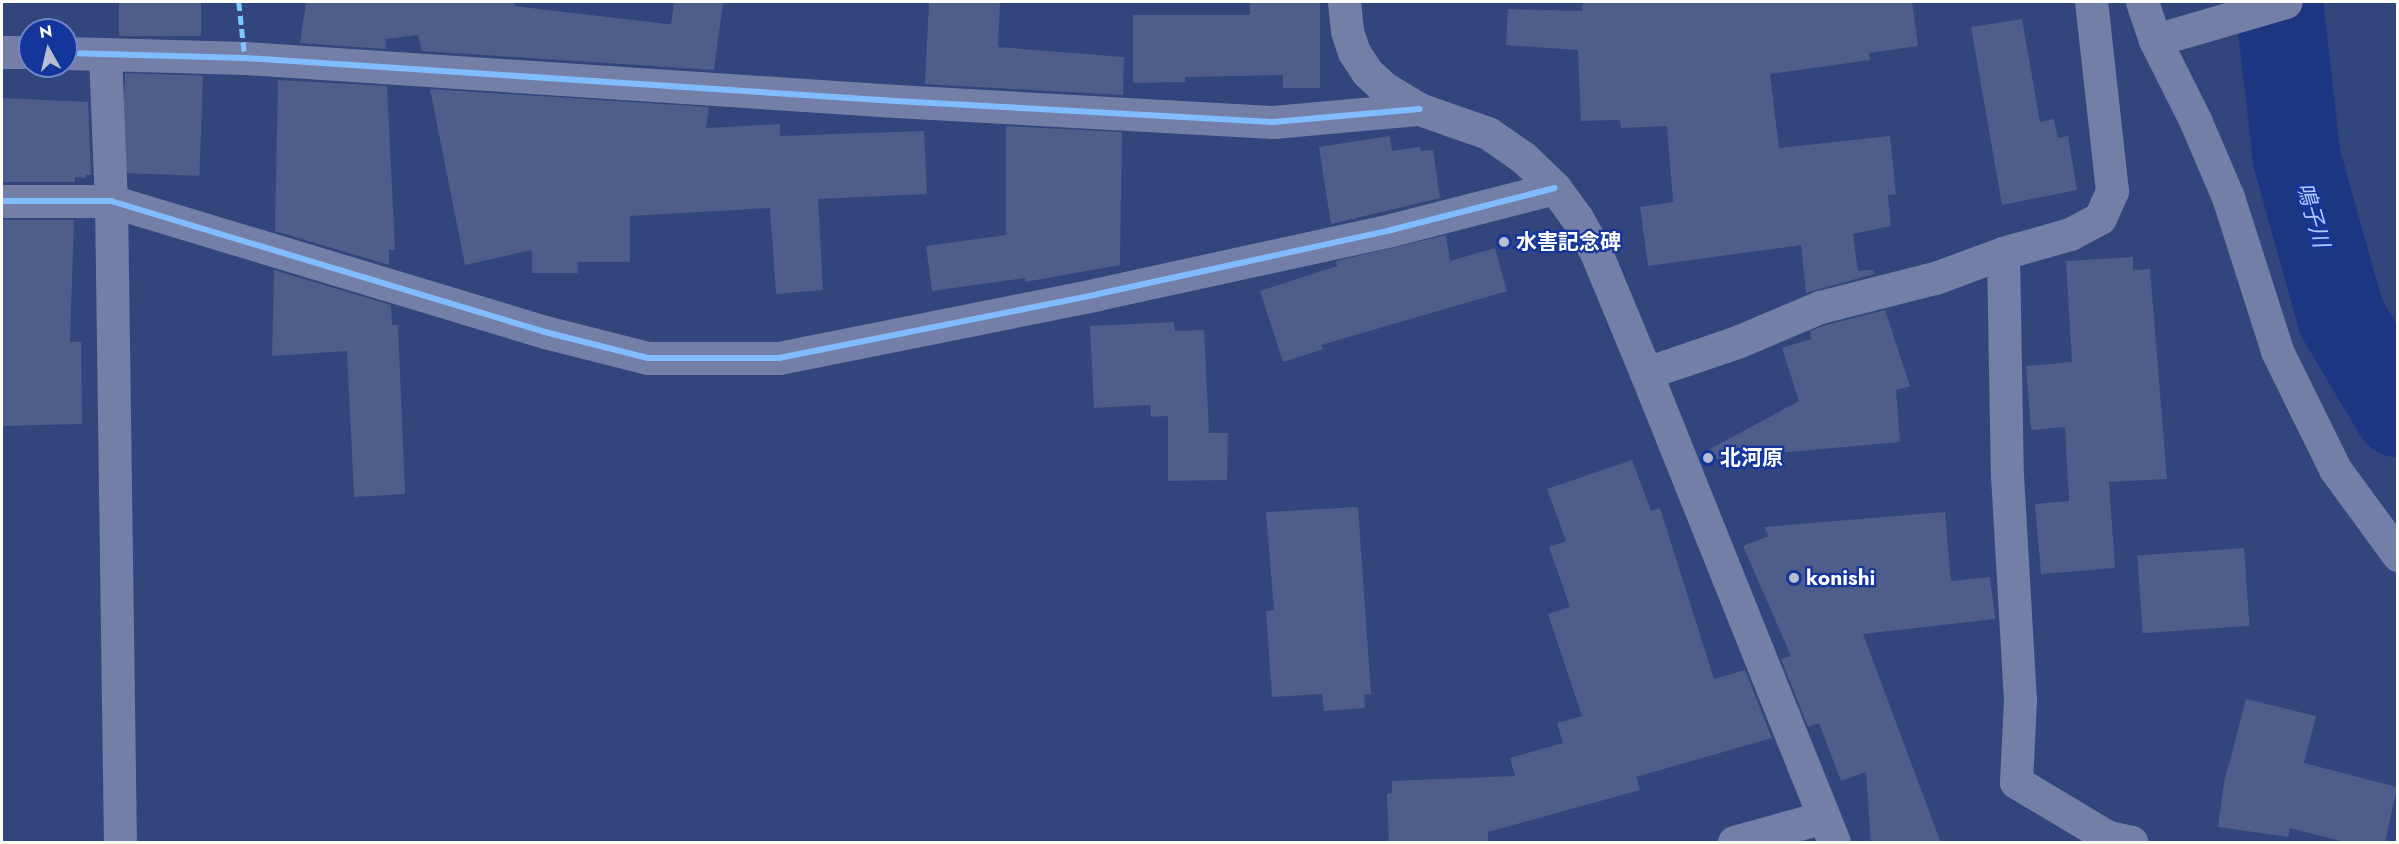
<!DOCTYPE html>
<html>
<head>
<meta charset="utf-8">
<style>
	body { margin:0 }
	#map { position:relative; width:2399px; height:844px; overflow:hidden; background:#33457d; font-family:Jost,"Noto Sans JP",sans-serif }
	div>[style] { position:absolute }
	.river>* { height:88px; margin:-44px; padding:0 44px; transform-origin:44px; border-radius:44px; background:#1c3682 }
	.building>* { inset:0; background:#4e5d8a; transform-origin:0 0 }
	.street>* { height:33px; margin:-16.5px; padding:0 16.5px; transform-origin:16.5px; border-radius:16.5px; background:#737fa7 }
	.quiet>* { height:4.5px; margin-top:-2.25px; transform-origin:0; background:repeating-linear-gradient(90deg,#7dc8fe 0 9px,transparent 0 13.5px) }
	.cycleway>* { height:6px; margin:-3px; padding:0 3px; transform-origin:3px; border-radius:3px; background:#80bcff }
	.dots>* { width:16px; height:16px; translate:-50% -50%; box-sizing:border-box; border:3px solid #14369c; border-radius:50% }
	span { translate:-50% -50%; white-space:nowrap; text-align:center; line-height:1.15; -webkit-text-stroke:4.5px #14369c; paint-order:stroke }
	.poi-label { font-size:21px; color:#fff; font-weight:700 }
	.left { translate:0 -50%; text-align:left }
	.water-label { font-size:22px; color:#b6c8fa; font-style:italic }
	.frame { position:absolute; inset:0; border:3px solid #fff; pointer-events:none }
	.north { position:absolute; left:18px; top:18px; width:60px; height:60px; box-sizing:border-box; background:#14369c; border:2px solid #7286c4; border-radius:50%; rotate:352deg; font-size:16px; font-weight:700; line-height:24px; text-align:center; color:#fff }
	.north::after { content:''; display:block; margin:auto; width:21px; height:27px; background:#b8bed2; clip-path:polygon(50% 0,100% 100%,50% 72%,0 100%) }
</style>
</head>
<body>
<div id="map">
	<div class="river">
		<i style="left:2279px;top:2px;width:158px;rotate:83.5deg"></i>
		<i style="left:2297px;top:159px;width:164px;rotate:74.4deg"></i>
		<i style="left:2341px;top:317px;width:112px;rotate:59.3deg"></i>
	</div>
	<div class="building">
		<i style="left:119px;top:2px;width:82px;height:34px"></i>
		<i style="clip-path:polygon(306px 2px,515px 2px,514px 6px,667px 24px,671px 24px,674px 2px,723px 2px,714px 70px,422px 51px,418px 35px,385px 39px,386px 49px,300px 43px)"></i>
		<i style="clip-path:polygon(929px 2px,1000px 2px,998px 47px,1124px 57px,1123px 95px,925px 84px)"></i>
		<i style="clip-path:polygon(1250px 2px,1320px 2px,1320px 88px,1283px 88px,1283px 75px,1185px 77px,1185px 82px,1133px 83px,1133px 15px,1250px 15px)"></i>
		<i style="clip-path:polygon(1583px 2px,1912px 2px,1918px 46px,1869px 53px,1870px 60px,1770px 74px,1779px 148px,1890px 136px,1896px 194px,1888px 195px,1891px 226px,1853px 234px,1858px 271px,1873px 270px,1874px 274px,1806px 293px,1801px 245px,1648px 266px,1640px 207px,1673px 202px,1667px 126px,1621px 128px,1620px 120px,1581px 121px,1578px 50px,1506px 45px,1508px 9px,1582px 11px)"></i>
		<i style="clip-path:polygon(2022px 19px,2040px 122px,2054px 119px,2058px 138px,2068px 136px,2077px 190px,2002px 205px,1971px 27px)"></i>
		<i style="left:125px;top:73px;width:78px;height:100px;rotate:2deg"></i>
		<i style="clip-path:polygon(278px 80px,387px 86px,395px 250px,389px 250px,389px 265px,275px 231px)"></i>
		<i style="clip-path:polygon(430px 89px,709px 107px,706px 128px,780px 124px,780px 136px,924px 131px,927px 194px,818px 199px,823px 290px,776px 294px,770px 208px,630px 216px,630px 262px,577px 262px,578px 273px,532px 273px,532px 250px,465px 265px)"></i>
		<i style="clip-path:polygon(2px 98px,88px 102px,91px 175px,86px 175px,86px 178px,75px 177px,75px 182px,2px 182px)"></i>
		<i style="clip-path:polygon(1006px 126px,1122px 132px,1120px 265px,1025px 282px,1025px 278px,932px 291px,926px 246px,1006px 235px)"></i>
		<i style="clip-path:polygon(1390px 136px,1392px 151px,1420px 147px,1421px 151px,1433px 150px,1440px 198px,1331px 224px,1319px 147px)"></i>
		<i style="clip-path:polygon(2px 220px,74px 220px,70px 342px,81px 342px,82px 424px,2px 426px)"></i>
		<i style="clip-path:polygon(1446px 235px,1450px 261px,1495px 248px,1507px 291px,1321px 345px,1323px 349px,1283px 362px,1260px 291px,1337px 266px,1336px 261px)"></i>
		<i style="clip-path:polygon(2133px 257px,2133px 270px,2150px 269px,2167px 479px,2109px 482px,2115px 568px,2041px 574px,2035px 504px,2069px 501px,2065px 427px,2031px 430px,2026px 366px,2072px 362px,2066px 261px)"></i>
		<i style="clip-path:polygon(274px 270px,391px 305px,392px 325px,398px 325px,405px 494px,354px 497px,347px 351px,272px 356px)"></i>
		<i style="clip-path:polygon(1885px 310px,1910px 386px,1896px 390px,1900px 442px,1701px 460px,1699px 455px,1799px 401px,1782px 348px,1811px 339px,1810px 331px,1826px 325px)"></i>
		<i style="clip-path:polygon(1174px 322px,1175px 331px,1204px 330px,1209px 433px,1228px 433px,1227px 480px,1168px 481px,1168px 416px,1151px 417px,1150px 405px,1094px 408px,1090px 326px)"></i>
		<i style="clip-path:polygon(1632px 460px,1651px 511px,1660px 508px,1714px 679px,1745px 670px,1772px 738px,1636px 777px,1640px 790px,1488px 832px,1488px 843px,1389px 843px,1387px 794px,1392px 793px,1392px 781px,1515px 776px,1510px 758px,1563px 743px,1557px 723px,1582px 716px,1548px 614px,1570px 607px,1549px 547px,1566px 541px,1547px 489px)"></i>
		<i style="clip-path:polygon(1358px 507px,1371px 694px,1364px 694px,1365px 708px,1324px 711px,1322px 694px,1272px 697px,1266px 611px,1274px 610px,1266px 512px)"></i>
		<i style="clip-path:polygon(1945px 512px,1951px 581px,1990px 577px,1995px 619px,1863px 634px,1941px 843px,1871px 843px,1866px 772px,1841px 781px,1819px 723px,1808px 727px,1781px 659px,1791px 656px,1743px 546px,1769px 536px,1764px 527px)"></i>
		<i style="left:2244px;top:548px;width:78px;height:107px;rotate:86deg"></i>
		<i style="clip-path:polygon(2246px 699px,2316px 716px,2304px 763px,2397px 787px,2385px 843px,2348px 843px,2290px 828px,2288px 837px,2218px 827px,2224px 783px)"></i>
	</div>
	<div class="street">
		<i style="left:1344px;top:2px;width:29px;rotate:84deg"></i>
		<i style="left:1347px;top:31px;width:22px;rotate:72deg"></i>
		<i style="left:1354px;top:52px;width:24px;rotate:57deg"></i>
		<i style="left:1367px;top:72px;width:22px;rotate:43deg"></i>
		<i style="left:1383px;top:87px;width:42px;rotate:31.4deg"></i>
		<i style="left:1419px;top:109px;width:73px;rotate:19.2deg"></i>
		<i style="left:1488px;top:133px;width:44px;rotate:34.8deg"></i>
		<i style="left:1524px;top:158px;width:43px;rotate:44.1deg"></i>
		<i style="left:1555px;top:188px;width:37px;rotate:54deg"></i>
		<i style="left:1577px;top:218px;width:37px;rotate:61deg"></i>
		<i style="left:1595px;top:250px;width:133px;rotate:67.5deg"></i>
		<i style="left:1646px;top:373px;width:505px;rotate:68.16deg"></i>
		<i style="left:2142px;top:2px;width:40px;rotate:71.1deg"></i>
		<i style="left:2155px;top:40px;width:89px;rotate:63.4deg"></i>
		<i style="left:2195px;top:120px;width:84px;rotate:66.8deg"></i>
		<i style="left:2228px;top:197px;width:162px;rotate:72.3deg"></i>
		<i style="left:2277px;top:351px;width:131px;rotate:63.8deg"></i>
		<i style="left:2335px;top:469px;width:107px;rotate:53.8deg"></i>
		<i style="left:2155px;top:40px;width:136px;rotate:-16.2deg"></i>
		<i style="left:2px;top:52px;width:28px"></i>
		<i style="left:66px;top:53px;width:179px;rotate:1.6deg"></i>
		<i style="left:245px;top:58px;width:652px;rotate:3.78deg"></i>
		<i style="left:896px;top:101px;width:378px;rotate:3.2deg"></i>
		<i style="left:1273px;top:122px;width:147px;rotate:-5.1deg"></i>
		<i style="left:105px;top:54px;width:147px;rotate:87.7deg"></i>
		<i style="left:111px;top:201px;width:641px;rotate:89.2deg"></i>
		<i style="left:2px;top:201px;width:109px"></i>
		<i style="left:111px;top:201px;width:453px;rotate:16.8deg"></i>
		<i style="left:545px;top:332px;width:106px;rotate:14.2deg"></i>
		<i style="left:648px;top:358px;width:131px"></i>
		<i style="left:779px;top:358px;width:325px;rotate:-11.3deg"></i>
		<i style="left:1098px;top:294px;width:300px;rotate:-12.3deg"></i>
		<i style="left:1391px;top:230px;width:169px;rotate:-14.4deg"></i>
		<i style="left:2003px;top:253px;width:222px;rotate:89deg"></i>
		<i style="left:2007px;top:475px;width:225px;rotate:86.7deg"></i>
		<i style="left:2020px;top:700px;width:82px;rotate:92.8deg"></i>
		<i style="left:2016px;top:782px;width:107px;rotate:30.9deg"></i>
		<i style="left:2108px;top:837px;width:24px;rotate:12deg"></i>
		<i style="left:1646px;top:373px;width:96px;rotate:-18.8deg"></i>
		<i style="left:1737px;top:342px;width:90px;rotate:-22.9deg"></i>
		<i style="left:1820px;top:307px;width:119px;rotate:-14.2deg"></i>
		<i style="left:1935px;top:278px;width:72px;rotate:-20.2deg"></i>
		<i style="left:2003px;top:253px;width:70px;rotate:-15.8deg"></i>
		<i style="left:2070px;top:234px;width:34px;rotate:-28deg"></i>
		<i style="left:2100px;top:218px;width:30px;rotate:-66deg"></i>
		<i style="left:2112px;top:191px;width:190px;rotate:-96.3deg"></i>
		<i style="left:1734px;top:842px;width:93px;rotate:-15.5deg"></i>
	</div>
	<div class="quiet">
		<i style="left:239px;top:2px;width:56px;rotate:83.9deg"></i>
	</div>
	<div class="cycleway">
		<i style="left:66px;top:53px;width:179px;rotate:1.6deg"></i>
		<i style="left:245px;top:58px;width:652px;rotate:3.78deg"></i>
		<i style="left:896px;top:101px;width:378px;rotate:3.2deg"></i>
		<i style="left:1273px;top:122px;width:147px;rotate:-5.1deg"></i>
		<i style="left:2px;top:201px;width:109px"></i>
		<i style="left:111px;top:201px;width:453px;rotate:16.8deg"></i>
		<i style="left:545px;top:332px;width:106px;rotate:14.2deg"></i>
		<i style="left:648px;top:358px;width:131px"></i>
		<i style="left:779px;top:358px;width:325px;rotate:-11.3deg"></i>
		<i style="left:1098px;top:294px;width:300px;rotate:-12.3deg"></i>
		<i style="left:1391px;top:230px;width:169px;rotate:-14.4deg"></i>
	</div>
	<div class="dots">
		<i style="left:1504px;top:242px;background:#b8bed2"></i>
		<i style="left:1708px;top:458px;background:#b8bed2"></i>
		<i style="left:1794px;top:578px;background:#b8bed2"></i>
	</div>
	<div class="poi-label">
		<span class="left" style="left:1516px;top:242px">水害記念碑</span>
		<span class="left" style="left:1720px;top:458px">北河原</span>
		<span class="left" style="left:1806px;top:578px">konishi</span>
	</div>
	<div class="water-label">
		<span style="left:2313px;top:215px;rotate:74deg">鳴子川</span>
	</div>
	<div class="frame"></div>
	<div class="north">N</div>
</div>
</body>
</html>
